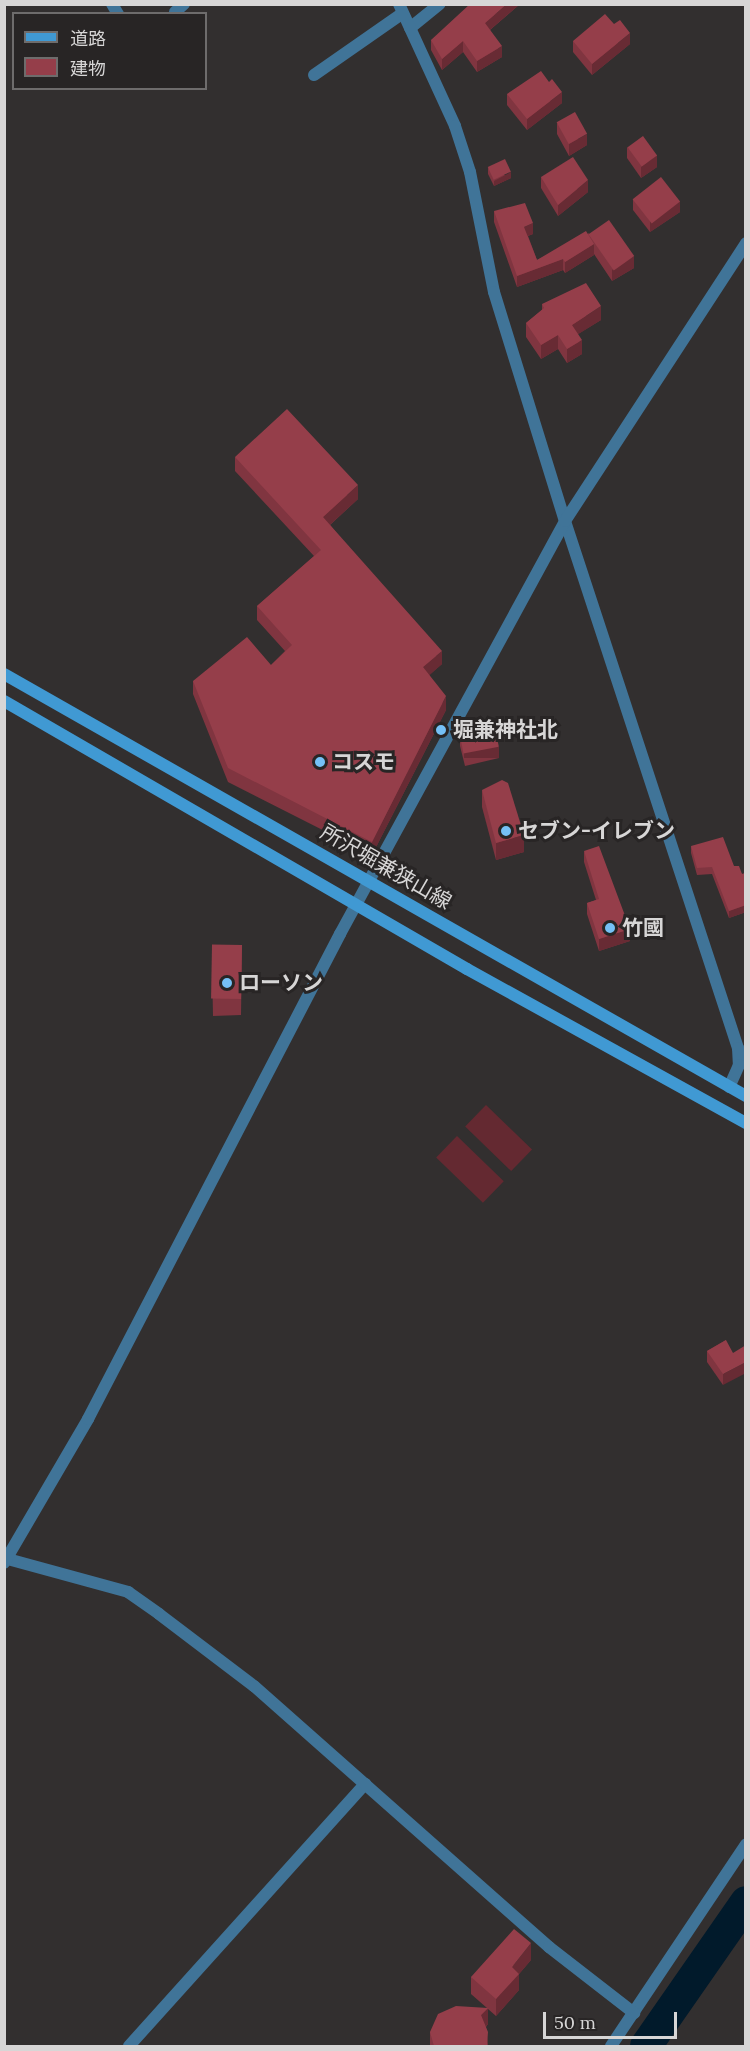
<!DOCTYPE html>
<html>
<head>
<meta charset="utf-8">
<style>
	body { margin:0 }
	#map { position:relative; width:750px; height:2051px; overflow:hidden; background:#322f2f; font-family:Lora,"Noto Sans JP",serif }
	div>[style] { position:absolute }
	.green>* { inset:0; background:#642931; transform-origin:0 0 }
	.river>* { height:32px; margin:-16px; padding:0 16px; transform-origin:16px; border-radius:16px; background:#011a2b }
	.minor>* { height:12px; margin:-6px; padding:0 6px; transform-origin:6px; border-radius:6px; background:#407498 }
	.tertiary>* { height:12px; margin:-6px; padding:0 6px; transform-origin:6px; border-radius:6px; background:#407498 }
	.secondary>* { height:12px; margin:-6px; padding:0 6px; transform-origin:6px; border-radius:6px; background:#4099d3 }
	.wall>* { inset:0; background:#803540 }
	.shaded-wall>* { inset:0; background:#682b34; transform-origin:0 0 }
	.building>* { inset:0; background:#953e4a; transform-origin:0 0 }
	.dots>* { width:16px; height:16px; translate:-50% -50%; box-sizing:border-box; border:3px solid #282525; border-radius:50% }
	span { translate:-50% -50%; white-space:nowrap; text-align:center; line-height:1.15; -webkit-text-stroke:6px #282525; paint-order:stroke }
	.poi-label { font-size:21px; color:#d7d6d6; font-weight:700 }
	.left { translate:0 -50%; text-align:left }
	.street-label { font-size:21px; color:#d7d6d6 }
	.frame { position:absolute; inset:0; border:6px solid #d7d6d6; pointer-events:none }
	.legend { position:absolute; left:12px; top:12px; width:195px; height:78px; box-sizing:border-box; background:#282525; border:2px solid #6e6c6c; margin:0; padding:8px 10px; list-style:none; font-size:18px; color:#d7d6d6 }
	.legend li { display:flex; align-items:center; gap:12px; height:30px }
	.legend b { width:30px; border:2px solid #6e6c6c }
	.scale { position:absolute; left:543px; top:2012px; width:134px; height:27px; box-sizing:border-box; border:3px solid #d7d6d6; border-top:0; padding-left:8px; font-size:18px; line-height:21px; white-space:nowrap; color:#d7d6d6; -webkit-text-stroke:4px #282525; paint-order:stroke }
</style>
</head>
<body>
<div id="map">
	<div class="green">
		<i style="left:486px;top:1105px;width:64px;height:30px;rotate:44deg"></i>
		<i style="left:457px;top:1136px;width:65px;height:30px;rotate:44deg"></i>
	</div>
	<div class="river">
		<i style="left:646px;top:2046px;width:175px;rotate:-55.2deg"></i>
	</div>
	<div class="minor">
		<i style="left:112px;top:4px;width:12px;rotate:59deg"></i>
		<i style="left:175px;top:12px;width:12px;rotate:-42deg"></i>
		<i style="left:410px;top:28px;width:38px;rotate:-39deg"></i>
		<i style="left:314px;top:75px;width:108px;rotate:-34.9deg"></i>
		<i style="left:565px;top:521px;width:555px;rotate:71.83deg"></i>
		<i style="left:738px;top:1048px;width:17px;rotate:87deg"></i>
		<i style="left:739px;top:1065px;width:24px;rotate:114deg"></i>
		<i style="left:129px;top:2046px;width:353px;rotate:-48deg"></i>
		<i style="left:611px;top:2046px;width:243px;rotate:-56.2deg"></i>
	</div>
	<div class="tertiary">
		<i style="left:399px;top:4px;width:134px;rotate:65.3deg"></i>
		<i style="left:455px;top:126px;width:48px;rotate:71.9deg"></i>
		<i style="left:470px;top:172px;width:122px;rotate:78.7deg"></i>
		<i style="left:494px;top:292px;width:240px;rotate:72.8deg"></i>
		<i style="left:4px;top:1558px;width:129px;rotate:15.3deg"></i>
		<i style="left:128px;top:1592px;width:38px;rotate:35deg"></i>
		<i style="left:159px;top:1614px;width:119px;rotate:37.2deg"></i>
		<i style="left:254px;top:1686px;width:394px;rotate:41.5deg"></i>
		<i style="left:549px;top:1947px;width:108px;rotate:37.8deg"></i>
		<i style="left:4px;top:1563px;width:167px;rotate:-59.7deg"></i>
		<i style="left:88px;top:1419px;width:547px;rotate:-62.54deg"></i>
		<i style="left:340px;top:934px;width:470px;rotate:-61.4deg"></i>
		<i style="left:565px;top:521px;width:332px;rotate:-56.9deg"></i>
	</div>
	<div class="secondary">
		<i style="left:4px;top:674px;width:854px;rotate:29.63deg"></i>
		<i style="left:4px;top:701px;width:535px;rotate:30.06deg"></i>
		<i style="left:467px;top:969px;width:319px;rotate:28.9deg"></i>
	</div>
	<div class="wall">
		<i style="clip-path:polygon(520px 4px,490px 30px,502px 57px,477px 72px,463px 52px,442px 70px,431px 50px,431px 40px)"></i>
		<i style="clip-path:polygon(573px 41px,630px 44px,592px 75px,573px 52px)"></i>
		<i style="clip-path:polygon(507px 94px,562px 103px,527px 130px,507px 105px)"></i>
		<i style="clip-path:polygon(557px 123px,587px 145px,569px 156px,557px 134px)"></i>
		<i style="clip-path:polygon(627px 147px,657px 167px,641px 178px,627px 158px)"></i>
		<i style="clip-path:polygon(488px 168px,511px 178px,494px 186px,488px 174px)"></i>
		<i style="clip-path:polygon(541px 177px,588px 192px,558px 216px,541px 188px)"></i>
		<i style="clip-path:polygon(633px 199px,680px 212px,650px 232px,633px 210px)"></i>
		<i style="clip-path:polygon(494px 211px,533px 234px,528px 236px,537px 260px,588px 235px,588px 233px,634px 268px,612px 281px,594px 254px,594px 255px,565px 273px,563px 270px,517px 287px,494px 222px)"></i>
		<i style="clip-path:polygon(542px 304px,601px 320px,578px 334px,582px 354px,567px 363px,558px 349px,541px 359px,526px 337px,526px 323px,542px 310px)"></i>
		<i style="clip-path:polygon(235px 457px,358px 499px,330px 525px,442px 664px,429px 675px,446px 710px,372px 855px,228px 782px,193px 694px,193px 681px,271px 665px,285px 651px,257px 620px,257px 606px,314px 556px,235px 471px)"></i>
		<i style="clip-path:polygon(460px 735px,499px 758px,465px 766px,460px 746px)"></i>
		<i style="clip-path:polygon(482px 790px,524px 852px,496px 860px,482px 807px)"></i>
		<i style="clip-path:polygon(691px 846px,734px 866px,742px 874px,746px 873px,746px 912px,729px 918px,712px 874px,697px 875px,691px 853px)"></i>
		<i style="clip-path:polygon(584px 851px,630px 941px,599px 951px,587px 914px,587px 903px,596px 900px,584px 862px)"></i>
		<i style="clip-path:polygon(242px 945px,241px 1015px,213px 1016px,212px 963px)"></i>
		<i style="clip-path:polygon(726px 1340px,723px 1385px,707px 1362px,707px 1351px)"></i>
		<i style="clip-path:polygon(531px 1960px,519px 1974px,519px 1990px,496px 2016px,488px 2009px,488px 2024px,486px 2027px,488px 2046px,430px 2046px,430px 2032px,487px 2008px,471px 1994px,471px 1977px)"></i>
	</div>
	<div class="shaded-wall">
		<i style="clip-path:polygon(507px 4px,520px 4px,485px 34px,485px 23px)"></i>
		<i style="clip-path:polygon(630px 33px,630px 44px,592px 75px,592px 64px)"></i>
		<i style="clip-path:polygon(463px 41px,463px 52px,442px 70px,442px 59px)"></i>
		<i style="clip-path:polygon(502px 46px,502px 57px,477px 72px,477px 61px)"></i>
		<i style="clip-path:polygon(562px 92px,562px 103px,527px 130px,527px 119px)"></i>
		<i style="clip-path:polygon(587px 134px,587px 145px,569px 156px,569px 144px)"></i>
		<i style="clip-path:polygon(657px 155px,657px 167px,641px 178px,641px 167px)"></i>
		<i style="clip-path:polygon(511px 172px,511px 178px,494px 186px,494px 181px)"></i>
		<i style="clip-path:polygon(588px 180px,588px 192px,558px 216px,558px 205px)"></i>
		<i style="clip-path:polygon(680px 201px,680px 212px,650px 232px,650px 221px)"></i>
		<i style="clip-path:polygon(533px 223px,533px 234px,524px 237px,524px 227px)"></i>
		<i style="clip-path:polygon(594px 244px,594px 255px,565px 273px,565px 262px)"></i>
		<i style="clip-path:polygon(634px 256px,634px 268px,612px 281px,612px 270px)"></i>
		<i style="clip-path:polygon(563px 259px,563px 270px,517px 287px,517px 276px)"></i>
		<i style="clip-path:polygon(601px 306px,601px 320px,572px 338px,572px 325px)"></i>
		<i style="clip-path:polygon(558px 335px,558px 349px,541px 359px,541px 345px)"></i>
		<i style="clip-path:polygon(582px 340px,582px 354px,567px 363px,567px 349px)"></i>
		<i style="clip-path:polygon(358px 485px,358px 499px,323px 531px,323px 517px)"></i>
		<i style="clip-path:polygon(442px 651px,442px 664px,423px 681px,423px 667px)"></i>
		<i style="clip-path:polygon(446px 696px,446px 710px,372px 855px,372px 842px)"></i>
		<i style="left:499px;top:747px;width:11px;height:35px;rotate:90deg"></i>
		<i style="clip-path:polygon(524px 835px,524px 852px,496px 860px,496px 843px)"></i>
		<i style="clip-path:polygon(746px 905px,746px 912px,729px 918px,729px 911px)"></i>
		<i style="clip-path:polygon(630px 929px,630px 941px,599px 951px,599px 939px)"></i>
		<i style="clip-path:polygon(746px 1362px,746px 1373px,723px 1385px,723px 1374px)"></i>
		<i style="clip-path:polygon(531px 1943px,531px 1960px,519px 1974px,519px 1990px,496px 2016px,496px 1999px,512px 1967px)"></i>
		<i style="clip-path:polygon(488px 2008px,488px 2024px,481px 2032px,481px 2015px)"></i>
	</div>
	<div class="building">
		<i style="clip-path:polygon(470px 4px,507px 4px,485px 23px,502px 46px,477px 61px,463px 41px,442px 59px,431px 40px)"></i>
		<i style="clip-path:polygon(605px 14px,614px 24px,620px 20px,630px 33px,592px 64px,573px 41px)"></i>
		<i style="clip-path:polygon(541px 71px,549px 82px,552px 79px,562px 92px,527px 119px,507px 94px)"></i>
		<i style="left:575px;top:112px;width:25px;height:21px;rotate:61deg"></i>
		<i style="left:643px;top:136px;width:24px;height:19px;rotate:54deg"></i>
		<i style="clip-path:polygon(573px 157px,588px 180px,558px 205px,541px 177px)"></i>
		<i style="left:505px;top:159px;width:14px;height:19px;rotate:65deg"></i>
		<i style="left:661px;top:177px;width:31px;height:36px;rotate:52deg"></i>
		<i style="clip-path:polygon(525px 203px,533px 223px,524px 227px,537px 260px,586px 231px,594px 244px,565px 262px,563px 259px,517px 276px,494px 211px)"></i>
		<i style="left:609px;top:220px;width:44px;height:25px;rotate:55deg"></i>
		<i style="clip-path:polygon(586px 283px,601px 306px,572px 325px,582px 340px,567px 349px,558px 335px,541px 345px,526px 323px,544px 308px,542px 304px)"></i>
		<i style="clip-path:polygon(287px 409px,358px 485px,323px 517px,442px 651px,423px 667px,446px 696px,372px 842px,228px 768px,193px 681px,247px 637px,271px 665px,292px 645px,257px 606px,321px 550px,235px 457px)"></i>
		<i style="left:495px;top:727px;width:20px;height:36px;rotate:79deg"></i>
		<i style="clip-path:polygon(502px 780px,508px 783px,524px 835px,496px 843px,482px 790px)"></i>
		<i style="clip-path:polygon(723px 837px,734px 866px,739px 866px,742px 874px,746px 873px,746px 905px,729px 911px,712px 867px,697px 868px,691px 846px)"></i>
		<i style="clip-path:polygon(599px 846px,630px 929px,599px 939px,587px 903px,599px 899px,584px 851px)"></i>
		<i style="left:242px;top:945px;width:54px;height:30px;rotate:91deg"></i>
		<i style="clip-path:polygon(726px 1340px,733px 1353px,746px 1345px,746px 1362px,723px 1374px,707px 1351px)"></i>
		<i style="clip-path:polygon(514px 1929px,531px 1943px,512px 1967px,519px 1974px,496px 1999px,471px 1977px)"></i>
		<i style="clip-path:polygon(456px 2006px,488px 2008px,481px 2015px,488px 2032px,487px 2046px,434px 2046px,430px 2032px,438px 2014px)"></i>
	</div>
	<div class="dots">
		<i style="left:441px;top:730px;background:#75c0f6"></i>
		<i style="left:320px;top:762px;background:#75c0f6"></i>
		<i style="left:506px;top:831px;background:#75c0f6"></i>
		<i style="left:610px;top:928px;background:#75c0f6"></i>
		<i style="left:227px;top:983px;background:#75c0f6"></i>
	</div>
	<div class="poi-label">
		<span class="left" style="left:453px;top:730px">堀兼神社北</span>
		<span class="left" style="left:332px;top:762px">コスモ</span>
		<span class="left" style="left:518px;top:831px">セブン-イレブン</span>
		<span class="left" style="left:622px;top:928px">竹國</span>
		<span class="left" style="left:239px;top:983px">ローソン</span>
	</div>
	<div class="street-label">
		<span style="left:386px;top:867px;rotate:30deg">所沢堀兼狭山線</span>
	</div>
	<div class="frame"></div>
	<ul class="legend">
	<li><b style="height:8px;background:#4099d3"></b>道路</li>
	<li><b style="height:16px;background:#953e4a"></b>建物</li>
	</ul>
	<div class="scale">50 m</div>
</div>
</body>
</html>
